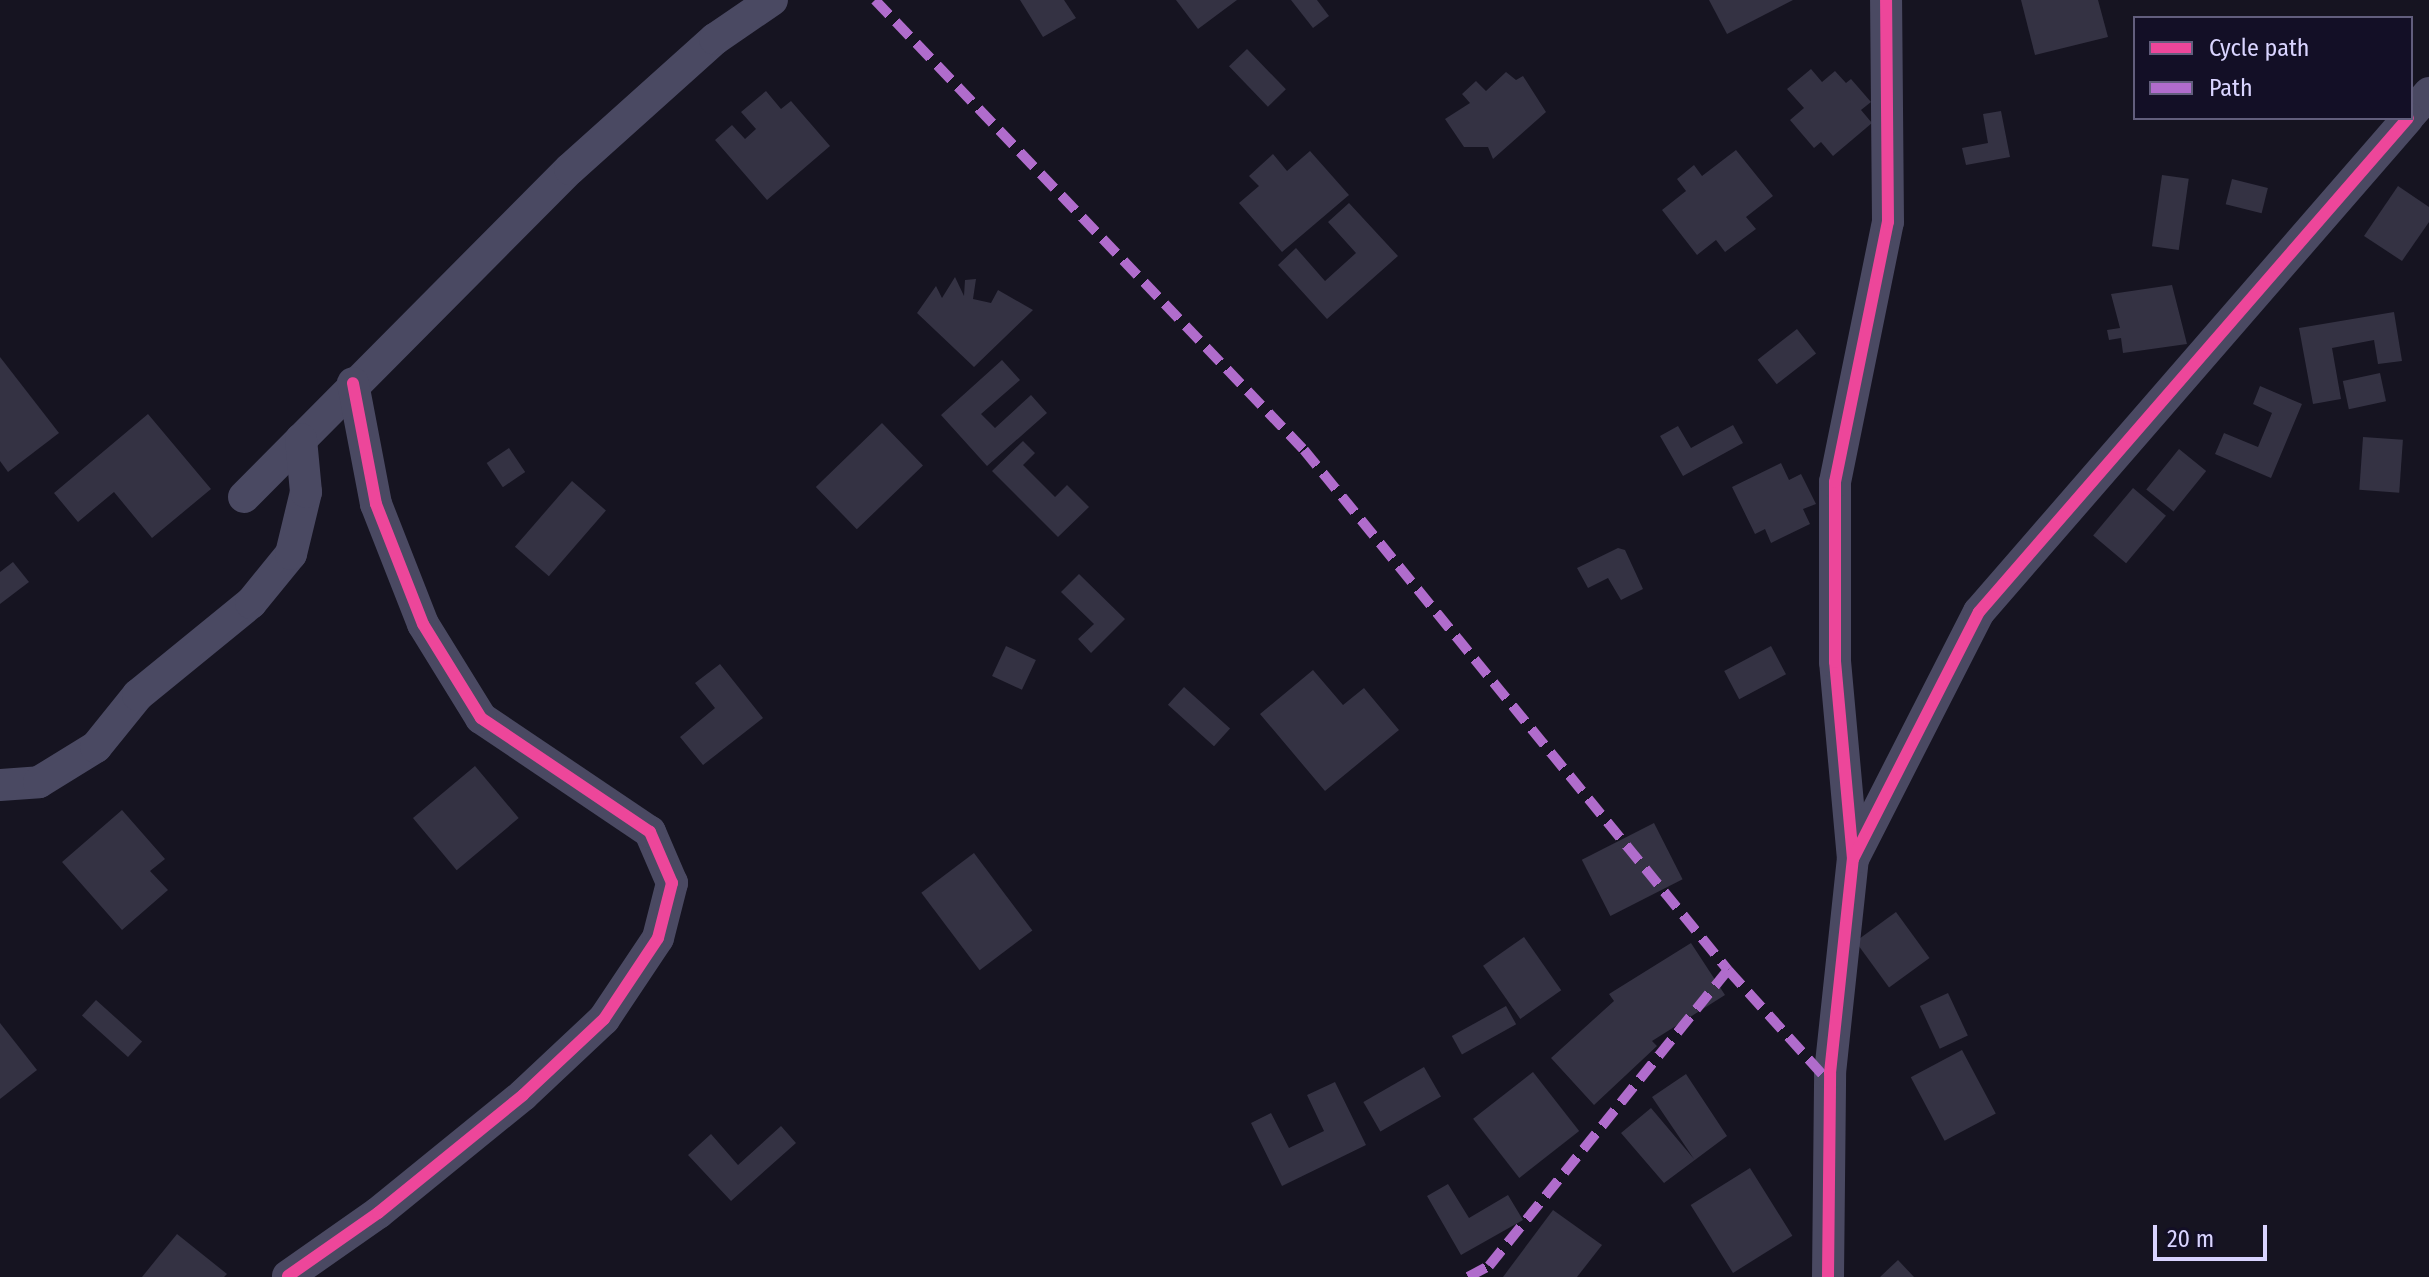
<!DOCTYPE html>
<html>
<head>
<meta charset="utf-8">
<style>
	body { margin:0 }
	#map { position:relative; width:2429px; height:1277px; overflow:hidden; background:#161421; font-family:"Fira Sans Condensed",sans-serif }
	div>[style] { position:absolute }
	.building>* { inset:0; background:#343243; transform-origin:0 0 }
	.street>* { height:32px; margin:-16px; padding:0 16px; transform-origin:16px; border-radius:16px; background:#4a4962 }
	.quiet>* { height:10px; margin-top:-5px; transform-origin:0; background:repeating-linear-gradient(90deg,#b06ccc 0 20px,transparent 0 30px) }
	.cycleway>* { height:12px; margin:-6px; padding:0 6px; transform-origin:6px; border-radius:6px; background:#ed469a }
	span { translate:-50% -50%; white-space:nowrap; text-align:center; line-height:1.15; -webkit-text-stroke:6px #130f26; paint-order:stroke }
	.legend { position:absolute; left:2133px; top:16px; width:280px; height:104px; box-sizing:border-box; background:#130f26; border:2px solid #625e7d; margin:0; padding:10px 14px; list-style:none; font-size:24px; color:#d9d4ff }
	.legend li { display:flex; align-items:center; gap:16px; height:40px }
	.legend b { width:40px; border:2px solid #625e7d }
	.scale { position:absolute; left:2153px; top:1225px; width:114px; height:36px; box-sizing:border-box; border:4px solid #d9d4ff; border-top:0; padding-left:10px; font-size:24px; line-height:28px; white-space:nowrap; color:#d9d4ff; -webkit-text-stroke:6px #130f26; paint-order:stroke }
</style>
</head>
<body>
<div id="map">
	<div class="building">
		<i style="clip-path:polygon(1020px 0,1064px 0,1076px 18px,1043px 37px)"></i>
		<i style="clip-path:polygon(1176px 0,1237px 0,1198px 29px)"></i>
		<i style="clip-path:polygon(1291px 0,1317px 0,1329px 16px,1313px 28px)"></i>
		<i style="clip-path:polygon(1709px 0,1793px 0,1727px 34px)"></i>
		<i style="clip-path:polygon(2021px 0,2098px 0,2108px 37px,2035px 55px)"></i>
		<i style="left:1247px;top:49px;width:56px;height:25px;rotate:46deg"></i>
		<i style="clip-path:polygon(1811px 69px,1822px 82px,1835px 71px,1846px 83px,1851px 79px,1871px 102px,1861px 110px,1872px 123px,1833px 156px,1821px 142px,1814px 148px,1790px 120px,1804px 108px,1787px 89px)"></i>
		<i style="clip-path:polygon(1506px 72px,1516px 80px,1523px 76px,1546px 112px,1493px 159px,1488px 147px,1464px 147px,1445px 119px,1470px 103px,1462px 94px,1476px 81px,1486px 91px)"></i>
		<i style="clip-path:polygon(766px 91px,781px 109px,791px 101px,830px 146px,767px 200px,715px 140px,732px 125px,745px 139px,756px 129px,741px 112px)"></i>
		<i style="clip-path:polygon(2001px 111px,2010px 157px,1966px 165px,1962px 148px,1988px 143px,1983px 114px)"></i>
		<i style="clip-path:polygon(1736px 150px,1773px 196px,1746px 217px,1756px 229px,1725px 252px,1716px 240px,1697px 255px,1662px 210px,1686px 191px,1677px 179px,1694px 165px,1702px 176px)"></i>
		<i style="clip-path:polygon(1310px 151px,1349px 195px,1282px 252px,1239px 203px,1259px 186px,1249px 176px,1273px 154px,1287px 171px)"></i>
		<i style="left:2162px;top:175px;width:27px;height:72px;rotate:8deg"></i>
		<i style="left:2232px;top:179px;width:37px;height:26px;rotate:14deg"></i>
		<i style="clip-path:polygon(2398px 186px,2429px 207px,2429px 222px,2402px 261px,2364px 236px)"></i>
		<i style="clip-path:polygon(1349px 203px,1398px 256px,1327px 319px,1278px 265px,1296px 248px,1325px 281px,1356px 253px,1328px 222px)"></i>
		<i style="clip-path:polygon(955px 277px,964px 296px,965px 280px,976px 279px,973px 299px,991px 303px,998px 290px,1033px 310px,974px 367px,917px 313px,936px 286px,942px 298px)"></i>
		<i style="clip-path:polygon(2172px 285px,2187px 344px,2123px 353px,2121px 338px,2109px 340px,2107px 330px,2120px 328px,2111px 294px)"></i>
		<i style="clip-path:polygon(2394px 312px,2402px 361px,2378px 364px,2374px 340px,2332px 348px,2341px 399px,2313px 404px,2299px 328px)"></i>
		<i style="left:1797px;top:329px;width:31px;height:50px;rotate:52deg"></i>
		<i style="clip-path:polygon(0 357px,59px 433px,8px 472px,0 461px)"></i>
		<i style="clip-path:polygon(1002px 360px,1020px 380px,981px 414px,995px 428px,1031px 395px,1047px 413px,987px 466px,941px 415px)"></i>
		<i style="left:2380px;top:373px;width:29px;height:38px;rotate:78deg"></i>
		<i style="clip-path:polygon(2260px 386px,2302px 404px,2271px 478px,2215px 454px,2224px 433px,2258px 447px,2272px 413px,2253px 404px)"></i>
		<i style="clip-path:polygon(148px 414px,211px 489px,152px 538px,114px 492px,78px 522px,54px 493px)"></i>
		<i style="left:882px;top:423px;width:59px;height:92px;rotate:46deg"></i>
		<i style="clip-path:polygon(1733px 425px,1743px 443px,1683px 476px,1660px 436px,1678px 426px,1691px 448px)"></i>
		<i style="left:2363px;top:437px;width:40px;height:53px;rotate:4deg"></i>
		<i style="clip-path:polygon(1023px 441px,1035px 453px,1023px 465px,1055px 497px,1067px 485px,1089px 507px,1058px 537px,992px 471px)"></i>
		<i style="left:509px;top:448px;width:29px;height:27px;rotate:56deg"></i>
		<i style="left:2179px;top:449px;width:35px;height:52px;rotate:39deg"></i>
		<i style="clip-path:polygon(1781px 463px,1789px 480px,1801px 474px,1816px 504px,1803px 509px,1810px 524px,1771px 543px,1765px 529px,1755px 534px,1732px 487px)"></i>
		<i style="left:572px;top:481px;width:45px;height:87px;rotate:41deg"></i>
		<i style="left:2133px;top:488px;width:43px;height:62px;rotate:40deg"></i>
		<i style="clip-path:polygon(1618px 548px,1625px 550px,1643px 589px,1621px 600px,1608px 578px,1588px 588px,1577px 568px)"></i>
		<i style="clip-path:polygon(13px 562px,29px 582px,0 604px,0 572px)"></i>
		<i style="clip-path:polygon(1079px 574px,1125px 619px,1091px 653px,1078px 639px,1094px 624px,1061px 592px)"></i>
		<i style="left:1006px;top:646px;width:33px;height:33px;rotate:25deg"></i>
		<i style="left:1771px;top:646px;width:32px;height:53px;rotate:62deg"></i>
		<i style="clip-path:polygon(720px 664px,763px 718px,703px 765px,680px 737px,715px 708px,695px 683px)"></i>
		<i style="clip-path:polygon(1313px 670px,1343px 705px,1364px 688px,1399px 730px,1325px 791px,1260px 714px)"></i>
		<i style="left:1184px;top:687px;width:62px;height:24px;rotate:42deg"></i>
		<i style="left:475px;top:766px;width:68px;height:81px;rotate:50deg"></i>
		<i style="clip-path:polygon(122px 810px,165px 859px,150px 871px,168px 890px,122px 930px,62px 862px)"></i>
		<i style="left:1654px;top:823px;width:63px;height:81px;rotate:63deg"></i>
		<i style="left:974px;top:853px;width:97px;height:66px;rotate:53deg"></i>
		<i style="left:1896px;top:912px;width:57px;height:50px;rotate:54deg"></i>
		<i style="left:1524px;top:937px;width:65px;height:50px;rotate:55deg"></i>
		<i style="clip-path:polygon(1691px 943px,1725px 995px,1652px 1041px,1657px 1046px,1594px 1105px,1551px 1058px,1614px 1001px,1609px 994px)"></i>
		<i style="left:1948px;top:993px;width:47px;height:31px;rotate:65deg"></i>
		<i style="left:96px;top:1000px;width:62px;height:21px;rotate:42deg"></i>
		<i style="left:1506px;top:1006px;width:21px;height:62px;rotate:61deg"></i>
		<i style="clip-path:polygon(0 1023px,37px 1070px,0 1099px)"></i>
		<i style="left:1962px;top:1050px;width:72px;height:58px;rotate:62deg"></i>
		<i style="left:1424px;top:1067px;width:34px;height:70px;rotate:60deg"></i>
		<i style="left:1533px;top:1072px;width:75px;height:76px;rotate:52deg"></i>
		<i style="clip-path:polygon(1686px 1074px,1727px 1136px,1664px 1183px,1621px 1133px,1651px 1108px,1694px 1159px,1652px 1097px)"></i>
		<i style="clip-path:polygon(1335px 1082px,1366px 1145px,1282px 1186px,1251px 1123px,1271px 1113px,1289px 1148px,1324px 1131px,1307px 1095px)"></i>
		<i style="clip-path:polygon(781px 1126px,796px 1143px,731px 1201px,688px 1155px,711px 1134px,738px 1165px)"></i>
		<i style="left:1750px;top:1168px;width:80px;height:70px;rotate:58deg"></i>
		<i style="clip-path:polygon(1448px 1184px,1469px 1218px,1508px 1195px,1523px 1220px,1461px 1255px,1427px 1196px)"></i>
		<i style="clip-path:polygon(1553px 1210px,1602px 1245px,1577px 1277px,1503px 1277px)"></i>
		<i style="clip-path:polygon(177px 1234px,227px 1274px,224px 1277px,142px 1277px)"></i>
		<i style="clip-path:polygon(1898px 1260px,1914px 1277px,1880px 1277px)"></i>
	</div>
	<div class="street">
		<i style="left:2411px;top:114px;width:28px;rotate:-49deg"></i>
		<i style="left:244px;top:497px;width:462px;rotate:-45.2deg"></i>
		<i style="left:570px;top:169px;width:195px;rotate:-41.9deg"></i>
		<i style="left:715px;top:39px;width:69px;rotate:-34.4deg"></i>
		<i style="left:0;top:785px;width:39px;rotate:-4deg"></i>
		<i style="left:39px;top:782px;width:67px;rotate:-31.6deg"></i>
		<i style="left:96px;top:747px;width:67px;rotate:-51.1deg"></i>
		<i style="left:138px;top:695px;width:146px;rotate:-39.2deg"></i>
		<i style="left:251px;top:603px;width:63px;rotate:-50.8deg"></i>
		<i style="left:291px;top:554px;width:64px;rotate:-76.4deg"></i>
		<i style="left:306px;top:492px;width:53px;rotate:-95.4deg"></i>
		<i style="left:1853px;top:859px;width:198px;rotate:-95.2deg"></i>
		<i style="left:1835px;top:662px;width:180px;rotate:-90deg"></i>
		<i style="left:1835px;top:482px;width:265px;rotate:-78.5deg"></i>
		<i style="left:1888px;top:222px;width:222px;rotate:-90.5deg"></i>
		<i style="left:288px;top:1276px;width:110px;rotate:-35deg"></i>
		<i style="left:378px;top:1213px;width:187px;rotate:-39.1deg"></i>
		<i style="left:523px;top:1095px;width:111px;rotate:-43.2deg"></i>
		<i style="left:604px;top:1019px;width:97px;rotate:-56.3deg"></i>
		<i style="left:658px;top:938px;width:57px;rotate:-75.7deg"></i>
		<i style="left:672px;top:883px;width:56px;rotate:-113.3deg"></i>
		<i style="left:650px;top:832px;width:204px;rotate:-146deg"></i>
		<i style="left:481px;top:718px;width:110px;rotate:-121.7deg"></i>
		<i style="left:423px;top:624px;width:129px;rotate:-111.4deg"></i>
		<i style="left:376px;top:504px;width:123px;rotate:-100.8deg"></i>
		<i style="left:1828px;top:1277px;width:204px;rotate:-89.4deg"></i>
		<i style="left:1830px;top:1073px;width:215px;rotate:-83.9deg"></i>
		<i style="left:1853px;top:859px;width:277px;rotate:-63deg"></i>
		<i style="left:1979px;top:612px;width:654px;rotate:-49.03deg"></i>
	</div>
	<div class="quiet">
		<i style="left:875px;top:0;width:622px;rotate:46.37deg"></i>
		<i style="left:1304px;top:450px;width:671px;rotate:50.81deg"></i>
		<i style="left:1728px;top:970px;width:152px;rotate:47.9deg"></i>
		<i style="left:1468px;top:1277px;width:24px;rotate:-28deg"></i>
		<i style="left:1489px;top:1266px;width:380px;rotate:-51.1deg"></i>
	</div>
	<div class="cycleway">
		<i style="left:1853px;top:859px;width:198px;rotate:-95.2deg"></i>
		<i style="left:1835px;top:662px;width:180px;rotate:-90deg"></i>
		<i style="left:1835px;top:482px;width:265px;rotate:-78.5deg"></i>
		<i style="left:1888px;top:222px;width:222px;rotate:-90.5deg"></i>
		<i style="left:288px;top:1276px;width:110px;rotate:-35deg"></i>
		<i style="left:378px;top:1213px;width:187px;rotate:-39.1deg"></i>
		<i style="left:523px;top:1095px;width:111px;rotate:-43.2deg"></i>
		<i style="left:604px;top:1019px;width:97px;rotate:-56.3deg"></i>
		<i style="left:658px;top:938px;width:57px;rotate:-75.7deg"></i>
		<i style="left:672px;top:883px;width:56px;rotate:-113.3deg"></i>
		<i style="left:650px;top:832px;width:204px;rotate:-146deg"></i>
		<i style="left:481px;top:718px;width:110px;rotate:-121.7deg"></i>
		<i style="left:423px;top:624px;width:129px;rotate:-111.4deg"></i>
		<i style="left:376px;top:504px;width:123px;rotate:-100.8deg"></i>
		<i style="left:1828px;top:1277px;width:204px;rotate:-89.4deg"></i>
		<i style="left:1830px;top:1073px;width:215px;rotate:-83.9deg"></i>
		<i style="left:1853px;top:859px;width:277px;rotate:-63deg"></i>
		<i style="left:1979px;top:612px;width:654px;rotate:-49.03deg"></i>
	</div>
	<ul class="legend">
	<li><b style="height:10px;background:#ed469a"></b>Cycle path</li>
	<li><b style="height:10px;background:#b06ccc"></b>Path</li>
	</ul>
	<div class="scale">20 m</div>
</div>
</body>
</html>
